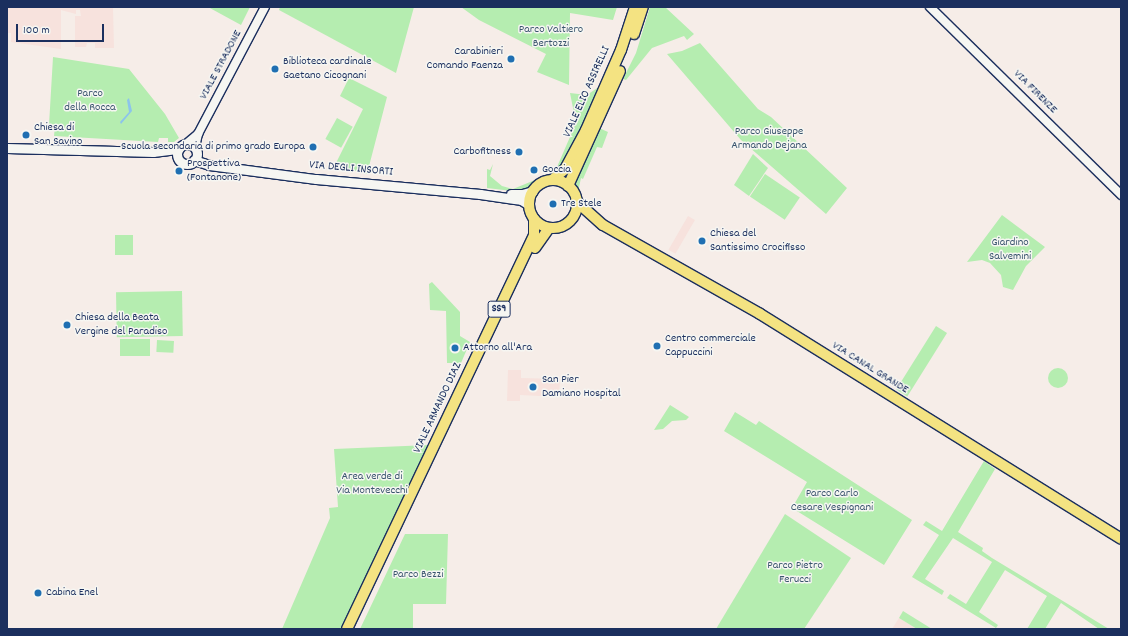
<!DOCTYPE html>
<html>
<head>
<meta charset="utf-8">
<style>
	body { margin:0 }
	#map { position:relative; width:1128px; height:636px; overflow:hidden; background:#f6ede8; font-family:Dekko,sans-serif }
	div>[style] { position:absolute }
	.built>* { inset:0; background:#f7e2dd; transform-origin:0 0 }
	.green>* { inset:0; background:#b5edb0; transform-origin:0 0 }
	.round { border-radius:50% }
	.water>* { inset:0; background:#8cc4eb }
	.roads { filter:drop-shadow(1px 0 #1b2f5e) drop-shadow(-1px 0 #1b2f5e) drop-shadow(0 1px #1b2f5e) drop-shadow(0 -1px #1b2f5e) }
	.tertiary>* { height:8px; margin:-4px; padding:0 4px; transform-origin:4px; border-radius:4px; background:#f6f6f2 }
	.secondary>* { height:9px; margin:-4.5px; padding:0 4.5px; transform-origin:4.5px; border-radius:4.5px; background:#f6f6f2 }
	.secondary>.ring { margin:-4.5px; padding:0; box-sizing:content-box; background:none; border:9px solid #f6f6f2; border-radius:50% }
	.primary>* { height:10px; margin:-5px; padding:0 5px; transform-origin:5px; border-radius:5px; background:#f4e382 }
	.primary>.ring { margin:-5px; padding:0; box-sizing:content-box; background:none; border:10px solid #f4e382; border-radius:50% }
	.dots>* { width:11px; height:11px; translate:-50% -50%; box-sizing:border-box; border:2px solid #f6f6f2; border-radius:50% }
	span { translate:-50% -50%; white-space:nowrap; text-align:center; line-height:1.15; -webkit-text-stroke:3px #f6f6f2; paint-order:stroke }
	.shield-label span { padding:1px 3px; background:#f6f6f2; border:1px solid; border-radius:3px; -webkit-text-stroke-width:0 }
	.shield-label { font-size:11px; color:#1b2f5e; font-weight:700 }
	.park-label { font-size:12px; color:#3a556e }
	.poi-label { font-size:12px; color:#1b2f5e }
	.right { translate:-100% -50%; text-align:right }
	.left { translate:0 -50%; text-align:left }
	.street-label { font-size:12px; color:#1b2f5e }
	.frame { position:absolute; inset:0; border:8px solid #1b2f5e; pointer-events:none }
	.scale { position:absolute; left:16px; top:24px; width:88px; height:18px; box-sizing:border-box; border:2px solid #1b2f5e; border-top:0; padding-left:5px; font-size:12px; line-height:14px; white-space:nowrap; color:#1b2f5e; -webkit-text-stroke:3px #f6f6f2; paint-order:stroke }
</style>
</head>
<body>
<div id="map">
	<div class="built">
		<i style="clip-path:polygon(7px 7px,113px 7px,114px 48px,95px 48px,95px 43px,87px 43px,86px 47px,75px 47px,75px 16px,81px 16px,80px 10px,76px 10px,76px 14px,61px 10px,61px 49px,11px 42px,11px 33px,7px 33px)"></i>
		<i style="left:688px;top:216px;width:8px;height:39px;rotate:30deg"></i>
		<i style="clip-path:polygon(508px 370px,521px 370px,521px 378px,560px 379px,559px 397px,520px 395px,520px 401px,507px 401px)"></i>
		<i style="clip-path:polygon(899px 618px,917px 629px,892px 629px)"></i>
	</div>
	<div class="green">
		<i style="clip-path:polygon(208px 7px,250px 7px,241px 25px)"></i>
		<i style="clip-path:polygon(280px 7px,414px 7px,396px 73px,279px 10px)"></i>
		<i style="clip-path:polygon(461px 7px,617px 7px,613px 20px,570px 13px,569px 85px,537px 72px,546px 54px,479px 20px)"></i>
		<i style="clip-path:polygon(650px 7px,665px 7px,694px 34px,687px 40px,684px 36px,652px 48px,626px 80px,623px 79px,636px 53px)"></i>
		<i style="clip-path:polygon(700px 43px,758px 109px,771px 117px,847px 188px,826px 214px,741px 140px,667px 54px,682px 51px)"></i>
		<i style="clip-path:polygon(53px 57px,129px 69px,165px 114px,179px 138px,174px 142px,168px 142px,168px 138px,159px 138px,158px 142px,54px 136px,55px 126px,49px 125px)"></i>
		<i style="clip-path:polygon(349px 78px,387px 97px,367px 174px,335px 165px,363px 109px,340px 96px)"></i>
		<i style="clip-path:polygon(603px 84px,561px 171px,539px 181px,521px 192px,487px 188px,487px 169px,490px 170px,493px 164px,490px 176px,502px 186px,513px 189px,552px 173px,551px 170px,557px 167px,576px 123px,570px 93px,587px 95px)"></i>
		<i style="left:337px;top:118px;width:18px;height:24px;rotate:29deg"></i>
		<i style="clip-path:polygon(599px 128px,608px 132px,602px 148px,597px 147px,583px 179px,581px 178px,578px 192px,573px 184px)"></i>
		<i style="clip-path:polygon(753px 154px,768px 168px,749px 196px,734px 185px)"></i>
		<i style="left:765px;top:174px;width:42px;height:27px;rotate:34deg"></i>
		<i style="clip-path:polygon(1002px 215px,1045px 247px,1026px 266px,1013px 290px,1003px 287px,1001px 275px,990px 263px,982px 260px,967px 262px)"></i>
		<i style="left:133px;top:235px;width:20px;height:18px;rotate:90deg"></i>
		<i style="clip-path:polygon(432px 282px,460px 312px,460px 336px,470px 342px,461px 363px,447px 363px,446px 311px,430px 310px,429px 284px)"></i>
		<i style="left:182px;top:291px;width:45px;height:66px;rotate:89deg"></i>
		<i style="left:936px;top:326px;width:13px;height:75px;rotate:32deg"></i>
		<i style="left:120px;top:339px;width:30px;height:17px"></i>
		<i style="left:157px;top:340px;width:17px;height:12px;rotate:3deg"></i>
		<i class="round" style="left:1048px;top:368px;width:20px;height:20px"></i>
		<i style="clip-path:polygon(670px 405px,689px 417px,686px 420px,672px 421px,663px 429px,654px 430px)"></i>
		<i style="clip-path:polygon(735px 412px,756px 425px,759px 421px,912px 520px,884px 565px,792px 508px,807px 482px,724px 431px)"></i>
		<i style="clip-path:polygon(429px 445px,343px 629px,282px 629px,330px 518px,329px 508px,338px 507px,334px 449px)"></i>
		<i style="clip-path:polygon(984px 461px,995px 469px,958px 532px,983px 548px,982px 551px,992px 558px,1109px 629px,1099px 629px,1061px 603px,1045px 629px,1027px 629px,1047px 596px,1005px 570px,979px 612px,998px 625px,996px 628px,947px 598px,950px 594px,966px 604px,992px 562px,953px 538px,925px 579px,944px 591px,942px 595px,912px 577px,939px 535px,923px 525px,926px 521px,942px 531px)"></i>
		<i style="clip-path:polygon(785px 514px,851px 558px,804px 629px,716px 629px)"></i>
		<i style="clip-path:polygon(405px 534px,448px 534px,446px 604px,413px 604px,413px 629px,360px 629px)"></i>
		<i style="clip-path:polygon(903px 611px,932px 629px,917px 629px,899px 618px)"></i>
	</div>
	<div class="water">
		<i style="clip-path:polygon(129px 98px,132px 111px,121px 124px,120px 122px,129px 112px,127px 100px)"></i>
	</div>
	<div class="roads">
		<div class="tertiary">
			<i style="left:930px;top:7px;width:268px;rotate:44.5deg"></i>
			<i style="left:186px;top:144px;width:16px;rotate:-40deg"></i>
			<i style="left:195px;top:147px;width:13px;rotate:-77deg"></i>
			<i style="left:198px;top:134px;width:144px;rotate:-62.2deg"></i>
		</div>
		<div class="secondary">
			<i class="ring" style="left:177px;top:144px;width:11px;height:11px"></i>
			<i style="left:7px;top:148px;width:146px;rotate:1.6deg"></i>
			<i style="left:153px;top:152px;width:26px;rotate:-7deg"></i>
			<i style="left:194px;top:160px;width:16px;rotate:18deg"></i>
			<i style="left:209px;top:165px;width:108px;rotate:7.5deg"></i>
			<i style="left:316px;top:179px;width:165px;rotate:5.2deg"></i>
			<i style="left:480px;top:194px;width:41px;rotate:8.3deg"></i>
			<i style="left:521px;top:200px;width:9px;rotate:32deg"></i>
			<i style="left:511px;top:194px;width:11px"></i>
			<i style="left:522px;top:194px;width:11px;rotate:-15deg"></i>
		</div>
		<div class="primary">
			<i style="left:634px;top:34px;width:28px;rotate:-72deg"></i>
			<i style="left:552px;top:180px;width:17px;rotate:-40deg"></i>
			<i style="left:565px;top:169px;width:44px;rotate:-61.7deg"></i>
			<i style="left:586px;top:130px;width:87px;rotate:-66.4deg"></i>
			<i style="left:621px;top:50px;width:45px;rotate:-72deg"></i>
			<i class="ring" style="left:529px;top:180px;width:38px;height:38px"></i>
			<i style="left:568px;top:186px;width:126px;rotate:-65.7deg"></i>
			<i style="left:576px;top:201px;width:36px;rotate:42deg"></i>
			<i style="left:603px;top:225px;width:180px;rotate:29.5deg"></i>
			<i style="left:760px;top:314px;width:425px;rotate:31.9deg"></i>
			<i style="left:535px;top:248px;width:24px;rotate:-55deg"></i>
			<i style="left:347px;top:629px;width:435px;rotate:-64.6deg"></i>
			<i style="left:534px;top:236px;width:17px;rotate:-90deg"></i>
		</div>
	</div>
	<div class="dots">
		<i style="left:511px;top:59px;background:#1f6fb2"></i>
		<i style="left:275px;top:69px;background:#1f6fb2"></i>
		<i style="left:26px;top:135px;background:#1f6fb2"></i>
		<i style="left:313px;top:147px;background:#1f6fb2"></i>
		<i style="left:519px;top:152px;background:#1f6fb2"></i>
		<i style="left:534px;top:170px;background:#1f6fb2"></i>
		<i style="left:179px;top:171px;background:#1f6fb2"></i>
		<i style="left:553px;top:204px;background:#1f6fb2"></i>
		<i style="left:702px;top:241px;background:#1f6fb2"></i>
		<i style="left:67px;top:325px;background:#1f6fb2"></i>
		<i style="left:657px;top:346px;background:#1f6fb2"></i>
		<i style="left:455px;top:348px;background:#1f6fb2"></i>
		<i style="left:533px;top:387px;background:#1f6fb2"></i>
		<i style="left:38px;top:593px;background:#1f6fb2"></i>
	</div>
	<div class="shield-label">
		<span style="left:499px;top:309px">SS9</span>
	</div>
	<div class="park-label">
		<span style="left:551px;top:37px">Parco Valtiero<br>Bertozzi</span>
		<span style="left:90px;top:101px">Parco<br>della Rocca</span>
		<span style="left:769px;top:139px">Parco Giuseppe<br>Armando Dejana</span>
		<span style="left:1010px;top:250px">Giardino<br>Salvemini</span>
		<span style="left:372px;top:484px">Area verde di<br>Via Montevecchi</span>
		<span style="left:832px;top:501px">Parco Carlo<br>Cesare Vespignani</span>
		<span style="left:795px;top:573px">Parco Pietro<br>Ferucci</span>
		<span style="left:418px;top:575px">Parco Bezzi</span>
	</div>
	<div class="poi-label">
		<span class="right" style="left:503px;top:59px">Carabinieri<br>Comando Faenza</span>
		<span class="left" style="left:283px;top:69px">Biblioteca cardinale<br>Gaetano Cicognani</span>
		<span class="left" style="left:34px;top:135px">Chiesa di<br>San Savino</span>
		<span class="right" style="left:305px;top:147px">Scuola secondaria di primo grado Europa</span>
		<span class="right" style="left:511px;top:152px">Carbofitness</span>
		<span class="left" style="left:187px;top:171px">Prospettiva<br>(Fontanone)</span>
		<span class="left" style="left:542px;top:170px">Goccia</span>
		<span class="left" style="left:561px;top:204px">Tre Stele</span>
		<span class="left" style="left:710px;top:241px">Chiesa del<br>Santissimo Crocifisso</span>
		<span class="left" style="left:75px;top:325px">Chiesa della Beata<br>Vergine del Paradiso</span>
		<span class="left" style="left:665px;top:346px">Centro commerciale<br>Cappuccini</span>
		<span class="left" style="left:463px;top:348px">Attorno all'Ara</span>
		<span class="left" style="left:542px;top:387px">San Pier<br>Damiano Hospital</span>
		<span class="left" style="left:46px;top:593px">Cabina Enel</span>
	</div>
	<div class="street-label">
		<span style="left:221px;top:65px;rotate:-62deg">VIALE STRADONE</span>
		<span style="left:587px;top:92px;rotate:-66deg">VIALE ELIO ASSIRELLI</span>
		<span style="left:1035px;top:92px;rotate:45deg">VIA FIRENZE</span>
		<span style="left:351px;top:169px;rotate:5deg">VIA DEGLI INSORTI</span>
		<span style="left:870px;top:368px;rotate:32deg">VIA CANAL GRANDE</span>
		<span style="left:438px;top:408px;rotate:-65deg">VIALE ARMANDO DIAZ</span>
	</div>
	<div class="frame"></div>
	<div class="scale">100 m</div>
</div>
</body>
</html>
